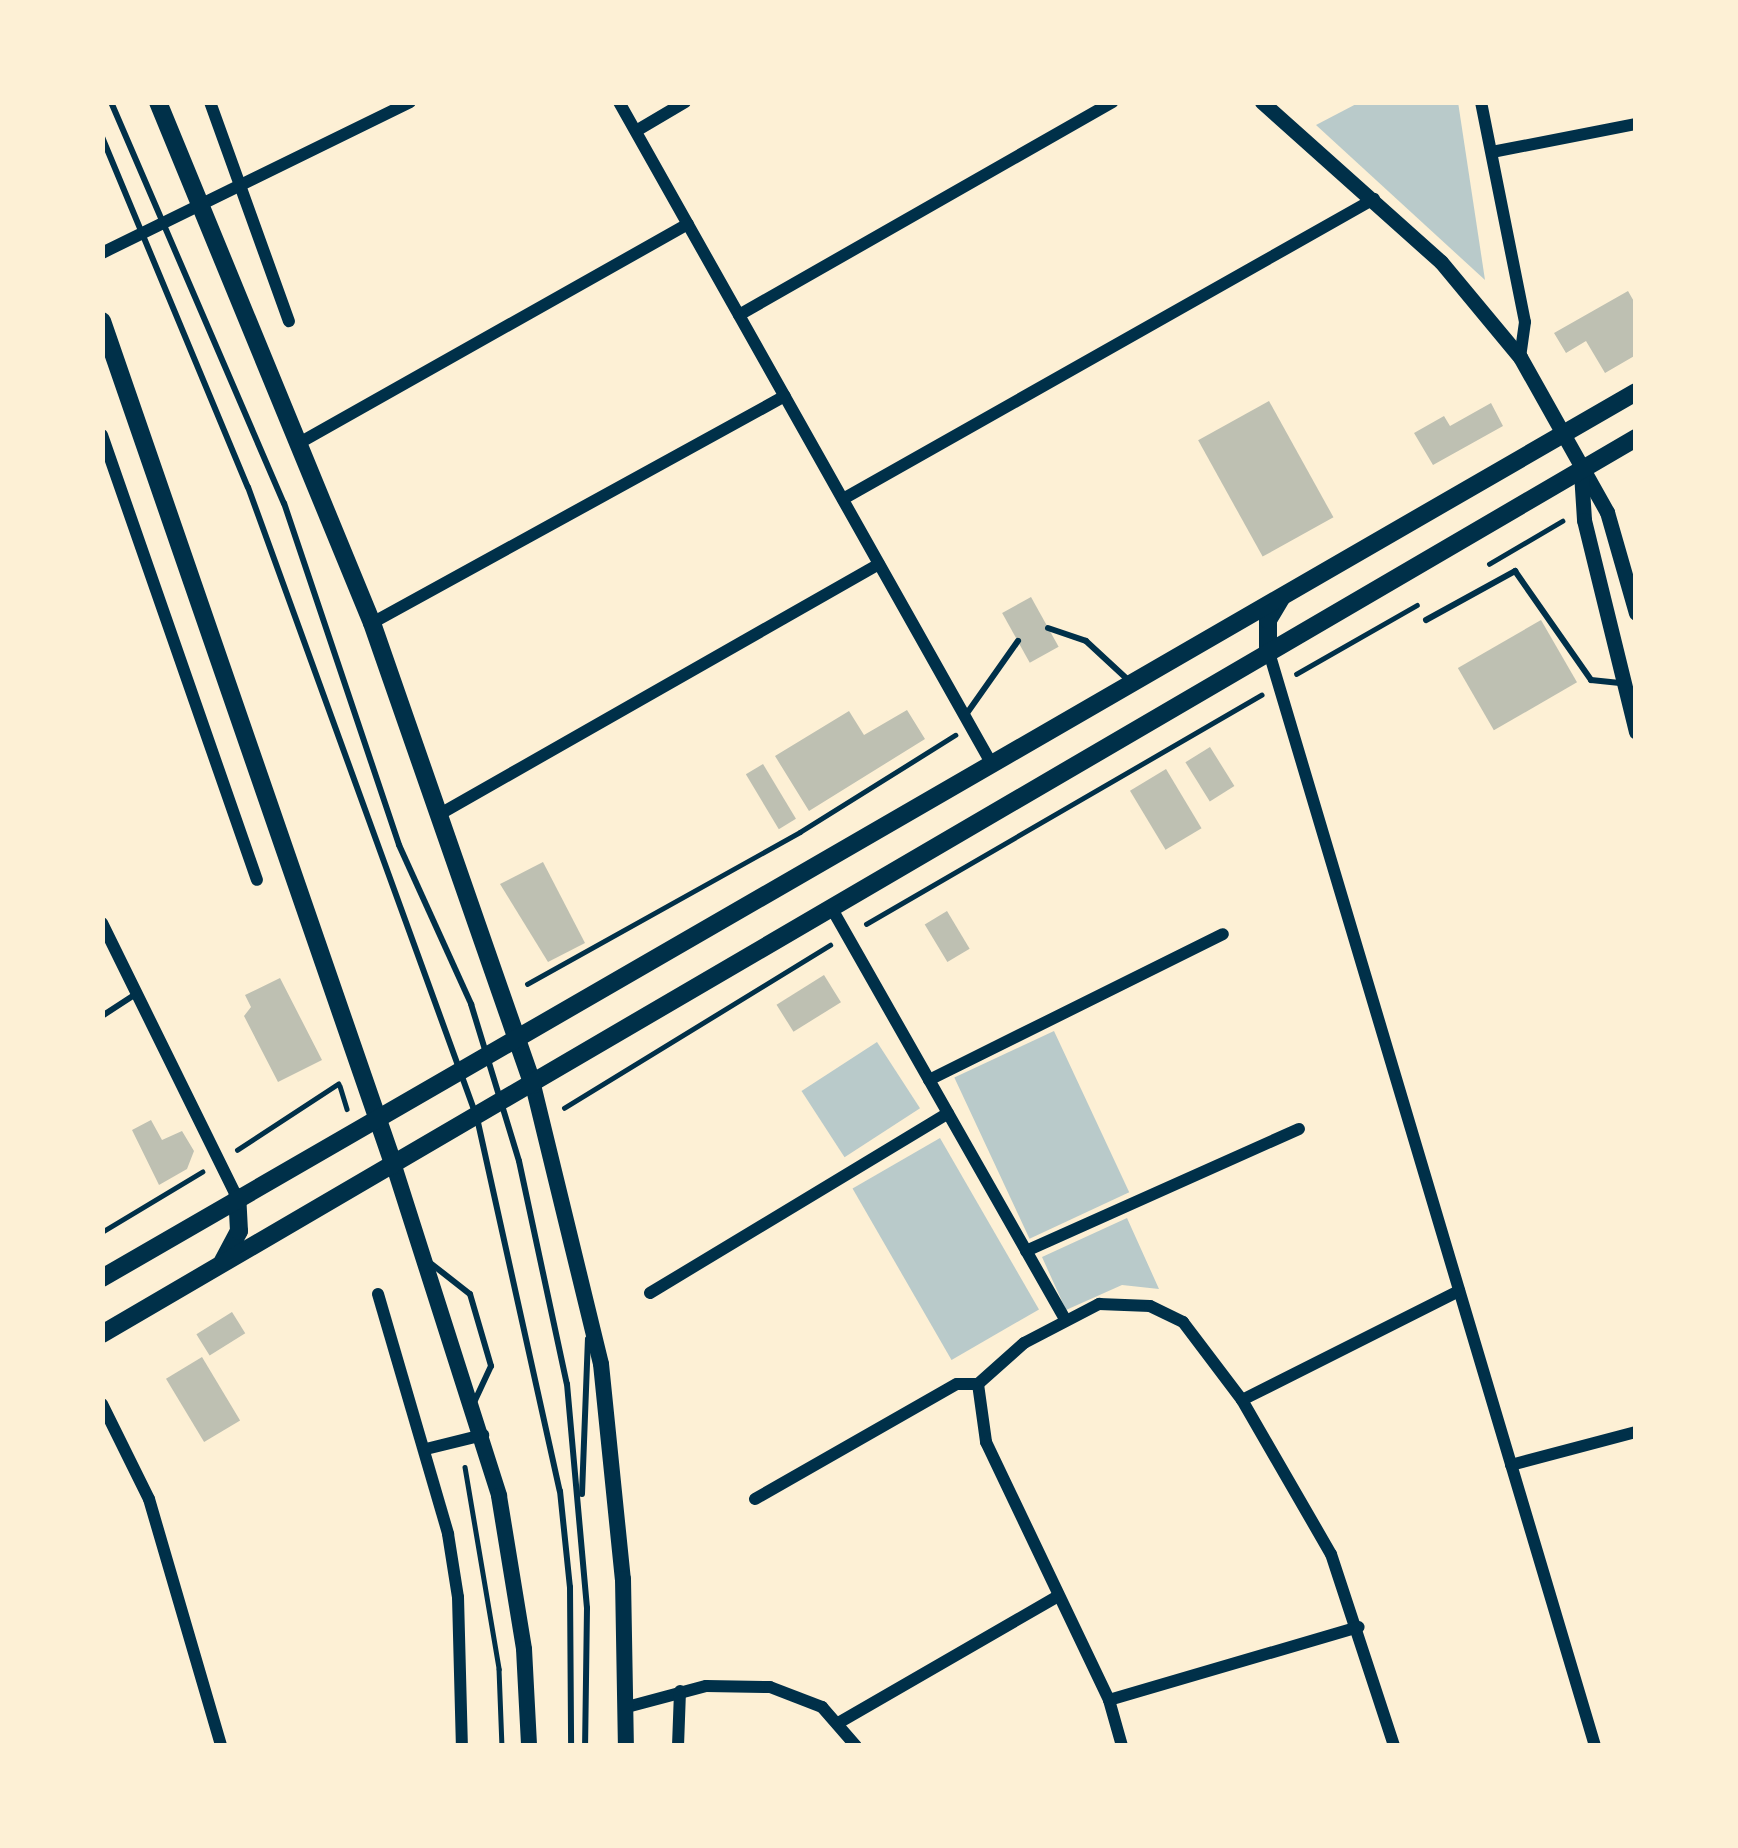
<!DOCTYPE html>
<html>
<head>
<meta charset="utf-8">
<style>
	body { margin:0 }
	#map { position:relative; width:1738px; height:1848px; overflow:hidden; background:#fdf0d5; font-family:Cabin,sans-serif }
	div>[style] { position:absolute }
	.green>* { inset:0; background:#b9caca; transform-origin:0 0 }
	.building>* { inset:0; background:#bec0b2; transform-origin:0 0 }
	.path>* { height:4.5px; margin:-2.25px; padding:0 2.25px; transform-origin:2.25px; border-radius:2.25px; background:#003049 }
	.service>* { height:6px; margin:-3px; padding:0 3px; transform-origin:3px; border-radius:3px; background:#003049 }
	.minor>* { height:12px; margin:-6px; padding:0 6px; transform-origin:6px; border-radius:6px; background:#003049 }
	.tertiary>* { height:15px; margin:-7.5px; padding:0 7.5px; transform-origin:7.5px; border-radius:7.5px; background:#003049 }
	.secondary>* { height:16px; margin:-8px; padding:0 8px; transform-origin:8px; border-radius:8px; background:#003049 }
	.primary>* { height:18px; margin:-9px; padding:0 9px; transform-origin:9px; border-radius:9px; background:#003049 }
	span { translate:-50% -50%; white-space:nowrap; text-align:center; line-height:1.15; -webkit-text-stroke:12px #fdf0d5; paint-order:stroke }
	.frame { position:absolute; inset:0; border:105px solid #fdf0d5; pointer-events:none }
</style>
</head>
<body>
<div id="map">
	<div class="green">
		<i style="clip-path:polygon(1360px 102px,1458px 102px,1485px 280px,1316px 125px)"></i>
		<i style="left:1054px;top:1031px;width:178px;height:110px;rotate:65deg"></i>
		<i style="left:877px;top:1042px;width:79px;height:90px;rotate:57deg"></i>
		<i style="left:940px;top:1138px;width:198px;height:101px;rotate:60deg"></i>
		<i style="clip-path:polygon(1127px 1218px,1159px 1289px,1122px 1285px,1066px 1310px,1042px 1257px)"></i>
	</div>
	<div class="building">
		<i style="clip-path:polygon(1628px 291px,1636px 305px,1636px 355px,1605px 373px,1586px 341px,1566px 353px,1554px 333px)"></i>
		<i style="left:1269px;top:401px;width:133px;height:81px;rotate:61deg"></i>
		<i style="clip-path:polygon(1491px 403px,1503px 426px,1433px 465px,1414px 433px,1444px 416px,1450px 426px)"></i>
		<i style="left:1031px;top:597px;width:57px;height:33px;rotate:61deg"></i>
		<i style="left:1541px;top:620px;width:72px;height:96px;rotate:60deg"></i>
		<i style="clip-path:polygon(907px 710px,925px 739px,809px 811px,775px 756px,849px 711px,864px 735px)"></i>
		<i style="left:1210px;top:747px;width:46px;height:29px;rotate:58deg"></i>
		<i style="left:763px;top:764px;width:64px;height:20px;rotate:59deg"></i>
		<i style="left:1166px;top:769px;width:69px;height:42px;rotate:59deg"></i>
		<i style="clip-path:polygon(543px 862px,585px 943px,548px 962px,500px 884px)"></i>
		<i style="left:947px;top:911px;width:44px;height:26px;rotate:59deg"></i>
		<i style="left:824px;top:975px;width:32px;height:56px;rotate:58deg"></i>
		<i style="clip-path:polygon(280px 978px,322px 1060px,278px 1082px,244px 1016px,251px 1007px,245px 995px)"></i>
		<i style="clip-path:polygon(151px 1120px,162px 1140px,182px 1131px,194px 1151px,187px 1169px,159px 1185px,132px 1130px)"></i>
		<i style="left:232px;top:1312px;width:25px;height:42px;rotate:58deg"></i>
		<i style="left:202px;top:1357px;width:74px;height:42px;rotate:59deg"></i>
	</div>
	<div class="path">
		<i style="left:1489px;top:564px;width:85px;rotate:-30.5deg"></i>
		<i style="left:1296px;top:674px;width:139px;rotate:-29.7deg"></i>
		<i style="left:866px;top:924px;width:457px;rotate:-30.1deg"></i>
		<i style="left:527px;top:984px;width:312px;rotate:-29.1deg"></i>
		<i style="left:800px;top:832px;width:183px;rotate:-32deg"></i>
		<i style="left:340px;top:1086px;width:24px;rotate:73deg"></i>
		<i style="left:564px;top:1108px;width:312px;rotate:-31.5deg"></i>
		<i style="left:237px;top:1150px;width:121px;rotate:-33.2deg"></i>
		<i style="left:102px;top:1232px;width:117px;rotate:-31deg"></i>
		<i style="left:465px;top:1467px;width:205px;rotate:80.4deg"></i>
		<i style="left:499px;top:1669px;width:77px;rotate:87.8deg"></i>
	</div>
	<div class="service">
		<i style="left:111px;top:102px;width:437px;rotate:66.7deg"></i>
		<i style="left:284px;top:503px;width:361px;rotate:71.4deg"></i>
		<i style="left:399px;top:845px;width:175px;rotate:65.6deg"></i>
		<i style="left:471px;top:1004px;width:164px;rotate:73deg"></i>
		<i style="left:519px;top:1161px;width:228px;rotate:77.9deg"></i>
		<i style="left:567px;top:1384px;width:225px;rotate:84.9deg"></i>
		<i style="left:587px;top:1608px;width:138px;rotate:90.8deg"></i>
		<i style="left:102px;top:137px;width:379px;rotate:67.4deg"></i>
		<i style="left:248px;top:487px;width:671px;rotate:70.05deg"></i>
		<i style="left:477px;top:1118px;width:382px;rotate:77.5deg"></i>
		<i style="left:560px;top:1491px;width:97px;rotate:84.1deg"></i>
		<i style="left:570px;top:1587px;width:159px;rotate:89.6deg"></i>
		<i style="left:1426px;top:620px;width:102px;rotate:-28.8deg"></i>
		<i style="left:1515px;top:571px;width:133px;rotate:55.1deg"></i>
		<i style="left:1591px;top:680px;width:29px;rotate:6deg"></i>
		<i style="left:1048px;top:628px;width:40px;rotate:18.9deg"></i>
		<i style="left:1086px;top:641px;width:56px;rotate:42.8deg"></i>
		<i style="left:965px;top:716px;width:92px;rotate:-54.8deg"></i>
		<i style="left:102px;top:1016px;width:38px;rotate:-33deg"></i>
		<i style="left:429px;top:1262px;width:52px;rotate:38deg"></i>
		<i style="left:470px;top:1294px;width:75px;rotate:73.7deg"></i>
		<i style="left:491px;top:1366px;width:38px;rotate:115deg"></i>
		<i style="left:582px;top:1494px;width:155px;rotate:-87.8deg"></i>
	</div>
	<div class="minor">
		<i style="left:210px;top:102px;width:233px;rotate:70.2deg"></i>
		<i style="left:619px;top:102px;width:756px;rotate:60.62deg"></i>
		<i style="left:1481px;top:102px;width:224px;rotate:78.7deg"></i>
		<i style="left:1525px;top:322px;width:35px;rotate:98deg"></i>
		<i style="left:636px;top:131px;width:57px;rotate:-30.6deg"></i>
		<i style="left:1492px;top:152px;width:147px;rotate:-11deg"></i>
		<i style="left:102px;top:253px;width:343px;rotate:-26.1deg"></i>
		<i style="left:739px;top:315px;width:430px;rotate:-29.7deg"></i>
		<i style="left:102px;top:435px;width:471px;rotate:70.8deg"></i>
		<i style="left:301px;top:442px;width:444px;rotate:-29.4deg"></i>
		<i style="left:843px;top:499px;width:610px;rotate:-29.47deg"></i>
		<i style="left:372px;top:623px;width:471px;rotate:-28.8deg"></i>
		<i style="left:1268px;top:649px;width:1145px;rotate:73.4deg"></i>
		<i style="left:440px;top:814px;width:505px;rotate:-29.66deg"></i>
		<i style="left:832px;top:909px;width:469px;rotate:60.4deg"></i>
		<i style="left:102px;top:923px;width:305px;rotate:63.8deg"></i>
		<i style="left:929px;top:1080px;width:328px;rotate:-26.4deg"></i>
		<i style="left:1026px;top:1251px;width:299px;rotate:-24.1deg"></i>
		<i style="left:650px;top:1293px;width:348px;rotate:-31.1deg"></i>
		<i style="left:378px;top:1294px;width:250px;rotate:73.7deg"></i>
		<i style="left:448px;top:1534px;width:64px;rotate:81deg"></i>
		<i style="left:458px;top:1597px;width:149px;rotate:88.5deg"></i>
		<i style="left:978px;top:1384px;width:62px;rotate:-41.7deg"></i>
		<i style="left:1024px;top:1343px;width:85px;rotate:-27.5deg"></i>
		<i style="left:1099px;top:1304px;width:51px;rotate:2.2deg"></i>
		<i style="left:1150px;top:1306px;width:37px;rotate:26deg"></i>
		<i style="left:1183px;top:1322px;width:98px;rotate:52.9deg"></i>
		<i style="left:1242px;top:1400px;width:178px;rotate:60deg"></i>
		<i style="left:1331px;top:1554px;width:202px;rotate:71.8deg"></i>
		<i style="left:978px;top:1384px;width:59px;rotate:82.1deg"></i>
		<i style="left:986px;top:1442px;width:286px;rotate:64.5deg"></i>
		<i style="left:1109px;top:1700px;width:48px;rotate:74.2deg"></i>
		<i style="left:1242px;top:1400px;width:243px;rotate:-26.7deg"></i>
		<i style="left:102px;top:1404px;width:106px;rotate:63.7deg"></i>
		<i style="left:149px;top:1499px;width:257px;rotate:73.7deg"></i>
		<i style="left:426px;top:1449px;width:59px;rotate:-13.8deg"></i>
		<i style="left:1511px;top:1465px;width:129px;rotate:-14.8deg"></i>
		<i style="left:755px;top:1499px;width:232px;rotate:-29.7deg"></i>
		<i style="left:957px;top:1384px;width:21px"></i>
		<i style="left:1109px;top:1700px;width:260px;rotate:-16.3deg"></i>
		<i style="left:627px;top:1707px;width:82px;rotate:-14.9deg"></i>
		<i style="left:706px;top:1686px;width:64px;rotate:0.9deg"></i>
		<i style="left:770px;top:1687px;width:56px;rotate:21deg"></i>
		<i style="left:822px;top:1707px;width:52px;rotate:48.9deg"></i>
		<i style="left:840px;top:1722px;width:248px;rotate:-30deg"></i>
		<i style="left:678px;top:1746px;width:55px;rotate:-87.9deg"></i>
	</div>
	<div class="tertiary">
		<i style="left:1262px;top:102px;width:240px;rotate:41.8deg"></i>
		<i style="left:1441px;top:262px;width:124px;rotate:50.3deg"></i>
		<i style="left:1520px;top:357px;width:178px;rotate:60.7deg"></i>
		<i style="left:1607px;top:512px;width:105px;rotate:74deg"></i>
		<i style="left:1581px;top:473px;width:47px;rotate:86.3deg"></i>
		<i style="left:1584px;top:520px;width:218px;rotate:76.2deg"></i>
	</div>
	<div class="secondary">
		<i style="left:533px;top:1085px;width:287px;rotate:76.3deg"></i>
		<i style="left:601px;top:1364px;width:216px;rotate:84.2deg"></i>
		<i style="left:623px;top:1579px;width:167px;rotate:89deg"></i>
		<i style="left:394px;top:1166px;width:346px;rotate:72.3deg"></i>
		<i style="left:499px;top:1496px;width:155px;rotate:80.7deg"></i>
		<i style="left:524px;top:1649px;width:97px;rotate:87deg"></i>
	</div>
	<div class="primary">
		<i style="left:158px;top:102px;width:563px;rotate:67.67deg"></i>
		<i style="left:372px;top:623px;width:489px;rotate:70.8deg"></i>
		<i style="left:102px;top:321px;width:894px;rotate:70.94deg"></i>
		<i style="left:1268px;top:649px;width:29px;rotate:-90deg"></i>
		<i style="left:1268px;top:620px;width:26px;rotate:-59deg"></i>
		<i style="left:223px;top:1261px;width:34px;rotate:-62deg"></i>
		<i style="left:239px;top:1231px;width:34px;rotate:-93deg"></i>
		<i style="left:102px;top:1278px;width:1771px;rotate:-30.01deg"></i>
		<i style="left:102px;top:1334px;width:1777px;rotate:-30.29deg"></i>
	</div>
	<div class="frame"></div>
</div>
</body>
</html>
